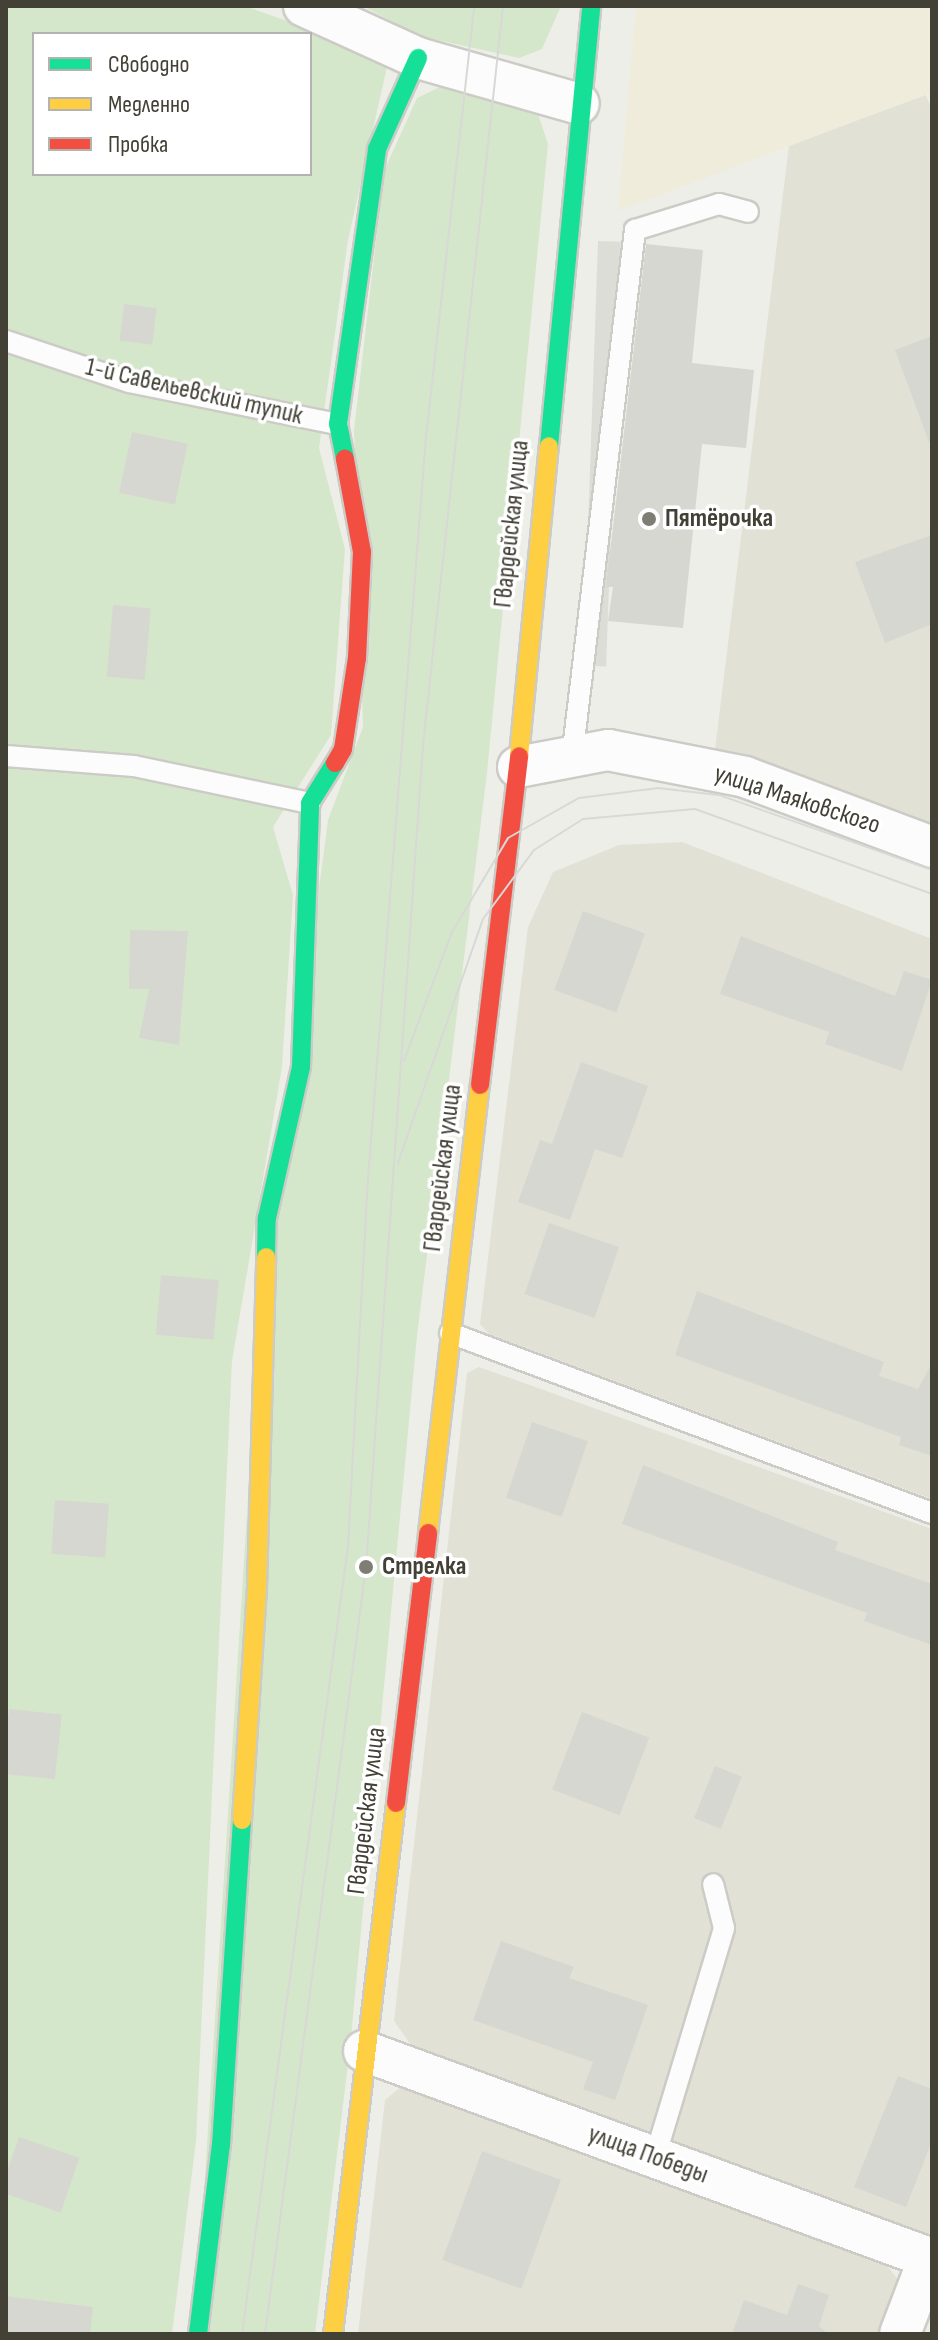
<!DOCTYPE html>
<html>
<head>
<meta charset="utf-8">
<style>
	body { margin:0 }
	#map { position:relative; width:938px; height:2340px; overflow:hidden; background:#eeeee8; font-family:"Sofia Sans Condensed",sans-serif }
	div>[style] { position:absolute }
	.residential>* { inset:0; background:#e1e1d6 }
	.commercial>* { inset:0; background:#f0ecdc }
	.green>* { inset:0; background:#d5e7ca }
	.parking>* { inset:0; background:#ddddd8; transform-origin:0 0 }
	.building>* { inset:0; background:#d7d7d1; transform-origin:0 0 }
	.roads { filter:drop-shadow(2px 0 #cccbc6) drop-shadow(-2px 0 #cccbc6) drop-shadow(0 2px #cccbc6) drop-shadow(0 -2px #cccbc6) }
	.lane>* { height:20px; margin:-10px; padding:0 10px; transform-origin:10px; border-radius:10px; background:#fcfcfc }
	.street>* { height:40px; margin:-20px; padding:0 20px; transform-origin:20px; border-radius:20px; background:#fcfcfc }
	.fast>* { height:18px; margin:-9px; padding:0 9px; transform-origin:9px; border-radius:9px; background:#16e098 }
	.slow>* { height:18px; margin:-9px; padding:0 9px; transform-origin:9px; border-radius:9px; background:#ffcf43 }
	.jam>* { height:18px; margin:-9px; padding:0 9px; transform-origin:9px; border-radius:9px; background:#f24e42 }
	.tram>* { height:2px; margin:-1px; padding:0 1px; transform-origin:1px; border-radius:1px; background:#d8d8d7 }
	.dots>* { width:22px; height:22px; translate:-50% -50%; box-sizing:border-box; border:4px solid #fff; border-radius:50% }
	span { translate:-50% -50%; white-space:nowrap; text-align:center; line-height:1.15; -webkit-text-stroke:7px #fff; paint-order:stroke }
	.street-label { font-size:26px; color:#434136 }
	.poi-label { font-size:26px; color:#434136; font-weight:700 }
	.left { translate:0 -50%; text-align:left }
	.frame { position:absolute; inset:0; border:8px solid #434136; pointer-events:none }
	.legend { position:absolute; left:32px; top:32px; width:280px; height:144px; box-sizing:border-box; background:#fff; border:2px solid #b4b3af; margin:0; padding:10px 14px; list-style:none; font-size:24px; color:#434136 }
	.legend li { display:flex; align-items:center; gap:16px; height:40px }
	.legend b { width:40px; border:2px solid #b4b3af }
</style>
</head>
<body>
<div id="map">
	<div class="residential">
		<i style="clip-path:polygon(926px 95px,932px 111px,932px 825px,715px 750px,789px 145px)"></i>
		<i style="clip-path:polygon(682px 842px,932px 939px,932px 1499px,489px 1334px,480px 1324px,528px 927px,553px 872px,619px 845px)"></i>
		<i style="clip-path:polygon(479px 1367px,932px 1529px,932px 2247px,411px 2045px,394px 2021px,467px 1373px)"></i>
		<i style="clip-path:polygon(407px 2082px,881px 2257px,898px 2280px,898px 2307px,888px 2334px,358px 2334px,385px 2100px)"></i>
	</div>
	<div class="commercial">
		<i style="clip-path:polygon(636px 6px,932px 6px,932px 92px,618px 211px)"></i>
	</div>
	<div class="green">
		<i style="clip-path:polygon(evenodd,6px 6px,245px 6px,357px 46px,387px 67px,348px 240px,319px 448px,345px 549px,331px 735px,273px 827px,293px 895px,282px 1067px,232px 1361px,196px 2141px,172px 2334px,6px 2334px,6px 6px,34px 34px,310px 34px,310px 174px,34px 174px,34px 34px)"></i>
		<i style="clip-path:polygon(363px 6px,561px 6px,542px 49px,519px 58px,419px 36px)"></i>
		<i style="clip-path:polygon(444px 85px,515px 101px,538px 114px,548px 144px,487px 773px,417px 1336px,350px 2048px,315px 2334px,195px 2334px,257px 1355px,328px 820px,363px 727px,354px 430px,384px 171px,417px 98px)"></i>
	</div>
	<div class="parking">
		<i style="left:598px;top:241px;width:23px;height:425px;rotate:2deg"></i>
	</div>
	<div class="building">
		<i style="clip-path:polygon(646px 244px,703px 250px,692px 363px,754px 370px,746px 448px,702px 444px,683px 628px,608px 621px,613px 587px,606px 587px)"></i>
		<i style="left:124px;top:304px;width:33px;height:37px;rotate:7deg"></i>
		<i style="clip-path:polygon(932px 336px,932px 441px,929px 442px,895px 350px)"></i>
		<i style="left:132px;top:432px;width:57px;height:62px;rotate:12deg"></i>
		<i style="clip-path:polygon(932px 535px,932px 624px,885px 643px,855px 562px)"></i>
		<i style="left:113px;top:605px;width:38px;height:72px;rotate:5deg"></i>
		<i style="left:583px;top:911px;width:66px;height:84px;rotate:20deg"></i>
		<i style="clip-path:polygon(130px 930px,188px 931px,179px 1045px,139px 1038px,149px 989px,129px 989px)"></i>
		<i style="clip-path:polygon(741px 936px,895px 996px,904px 971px,932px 980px,902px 1071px,825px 1044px,829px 1032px,720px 994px)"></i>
		<i style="clip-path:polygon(581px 1062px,648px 1086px,622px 1158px,595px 1149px,570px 1220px,518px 1202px,540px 1140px,552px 1144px)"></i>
		<i style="left:549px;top:1223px;width:74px;height:75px;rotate:19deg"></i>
		<i style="left:161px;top:1275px;width:58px;height:60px;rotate:5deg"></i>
		<i style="clip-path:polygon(697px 1291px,884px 1362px,879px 1376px,918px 1389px,932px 1363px,932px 1456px,899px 1445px,901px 1437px,675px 1355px)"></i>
		<i style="left:532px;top:1422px;width:59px;height:80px;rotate:19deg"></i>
		<i style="clip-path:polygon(643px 1465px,838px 1542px,835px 1550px,932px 1584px,932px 1645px,864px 1621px,867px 1613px,622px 1524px)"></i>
		<i style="left:55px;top:1500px;width:54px;height:54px;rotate:4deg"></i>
		<i style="left:9px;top:1709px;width:53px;height:65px;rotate:6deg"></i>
		<i style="left:582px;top:1712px;width:72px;height:83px;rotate:21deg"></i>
		<i style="left:715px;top:1766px;width:29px;height:56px;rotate:22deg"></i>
		<i style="clip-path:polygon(501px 1941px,574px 1967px,569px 1978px,648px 2005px,615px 2100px,583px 2089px,593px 2062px,473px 2020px)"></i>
		<i style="clip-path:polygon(898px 2076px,932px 2089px,932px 2141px,906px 2207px,854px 2187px)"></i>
		<i style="left:19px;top:2137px;width:64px;height:58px;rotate:19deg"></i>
		<i style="left:482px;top:2151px;width:84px;height:116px;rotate:20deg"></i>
		<i style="clip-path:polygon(798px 2284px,829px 2295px,819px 2326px,828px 2334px,732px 2334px,744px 2300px,787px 2315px)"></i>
		<i style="clip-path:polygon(6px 2296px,93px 2307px,90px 2334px,6px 2334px)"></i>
	</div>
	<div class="roads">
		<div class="lane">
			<i style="left:6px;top:341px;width:130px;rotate:18.4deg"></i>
			<i style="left:129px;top:382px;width:213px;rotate:11.4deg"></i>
			<i style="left:6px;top:756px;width:128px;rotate:4.5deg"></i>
			<i style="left:134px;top:766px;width:180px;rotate:11.9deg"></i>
			<i style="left:572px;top:758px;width:532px;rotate:-83.2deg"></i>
			<i style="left:635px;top:230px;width:88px;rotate:-17.2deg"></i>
			<i style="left:719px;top:204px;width:30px;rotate:15deg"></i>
			<i style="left:450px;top:1333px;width:515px;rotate:20.48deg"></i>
			<i style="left:655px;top:2157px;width:239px;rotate:-73.2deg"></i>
			<i style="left:724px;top:1928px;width:45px;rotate:-104deg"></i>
		</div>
		<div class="street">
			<i style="left:304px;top:6px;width:125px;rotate:24.5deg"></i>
			<i style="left:418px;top:58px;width:167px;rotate:15.9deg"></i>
			<i style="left:518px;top:767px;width:92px;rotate:-10.7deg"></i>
			<i style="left:608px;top:750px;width:140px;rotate:11.1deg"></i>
			<i style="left:745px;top:777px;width:200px;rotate:20.5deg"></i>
			<i style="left:364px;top:2051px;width:605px;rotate:20.11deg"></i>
			<i style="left:900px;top:2334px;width:81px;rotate:-69.1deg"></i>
		</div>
		<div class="fast">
			<i style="left:549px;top:446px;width:442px;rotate:-84.5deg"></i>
			<i style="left:345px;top:459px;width:36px;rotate:-101deg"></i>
			<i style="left:338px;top:424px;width:278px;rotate:-81.9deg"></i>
			<i style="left:377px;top:149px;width:100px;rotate:-65.7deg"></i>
			<i style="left:266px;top:1257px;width:39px;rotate:-89deg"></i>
			<i style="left:267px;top:1218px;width:155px;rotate:-77.3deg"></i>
			<i style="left:301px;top:1067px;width:264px;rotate:-88deg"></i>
			<i style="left:310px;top:803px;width:47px;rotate:-58deg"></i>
			<i style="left:198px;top:2334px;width:190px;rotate:-83.1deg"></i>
			<i style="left:221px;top:2145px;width:326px;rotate:-86.3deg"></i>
		</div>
		<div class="slow">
			<i style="left:519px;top:756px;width:311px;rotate:-84.5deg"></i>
			<i style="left:428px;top:1533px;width:451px;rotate:-83.4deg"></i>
			<i style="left:242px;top:1820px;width:233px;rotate:-86.3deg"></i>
			<i style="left:257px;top:1587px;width:330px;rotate:-88.4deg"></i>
			<i style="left:333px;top:2334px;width:535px;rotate:-83.23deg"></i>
		</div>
		<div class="jam">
			<i style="left:335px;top:763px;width:16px;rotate:-60deg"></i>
			<i style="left:343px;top:749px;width:92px;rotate:-81.3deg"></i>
			<i style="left:357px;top:658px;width:106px;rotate:-87.3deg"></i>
			<i style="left:362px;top:552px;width:95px;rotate:-100.4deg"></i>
			<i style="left:480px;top:1085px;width:331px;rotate:-83.2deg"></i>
			<i style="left:396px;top:1803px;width:272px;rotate:-83.2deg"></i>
		</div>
	</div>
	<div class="tram">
		<i style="left:404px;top:1061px;width:138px;rotate:-69.6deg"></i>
		<i style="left:452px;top:932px;width:109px;rotate:-59.2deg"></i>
		<i style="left:508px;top:838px;width:81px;rotate:-29.4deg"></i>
		<i style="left:579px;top:798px;width:80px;rotate:-7.2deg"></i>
		<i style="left:658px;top:788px;width:61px;rotate:6.5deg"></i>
		<i style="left:719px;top:795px;width:226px;rotate:19.4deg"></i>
		<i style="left:398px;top:1163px;width:258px;rotate:-70.8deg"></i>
		<i style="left:483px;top:919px;width:86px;rotate:-53.5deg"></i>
		<i style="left:534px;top:850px;width:58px;rotate:-32.3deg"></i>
		<i style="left:583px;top:819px;width:112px;rotate:-5.1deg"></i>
		<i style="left:695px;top:809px;width:252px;rotate:19.7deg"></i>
		<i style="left:242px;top:2334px;width:795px;rotate:-82.34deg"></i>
		<i style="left:348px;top:1546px;width:368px;rotate:-86.9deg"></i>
		<i style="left:368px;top:1179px;width:744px;rotate:-85.53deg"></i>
		<i style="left:426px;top:437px;width:434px;rotate:-83.6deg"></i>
		<i style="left:265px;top:2334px;width:774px;rotate:-82.5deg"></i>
		<i style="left:366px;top:1567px;width:824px;rotate:-86.03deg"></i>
		<i style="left:423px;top:745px;width:743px;rotate:-83.82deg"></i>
	</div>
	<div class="dots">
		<i style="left:649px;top:519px;background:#7f7e74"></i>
		<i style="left:366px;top:1567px;background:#7f7e74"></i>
	</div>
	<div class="street-label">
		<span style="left:194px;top:392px;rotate:13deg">1-й Савельевский тупик</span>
		<span style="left:512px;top:524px;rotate:-84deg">Гвардейская улица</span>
		<span style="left:797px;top:800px;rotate:18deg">улица Маяковского</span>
		<span style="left:443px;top:1168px;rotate:-83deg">Гвардейская улица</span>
		<span style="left:367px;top:1811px;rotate:-83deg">Гвардейская улица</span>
		<span style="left:648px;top:2155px;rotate:20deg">улица Победы</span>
	</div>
	<div class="poi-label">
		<span class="left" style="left:665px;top:519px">Пятёрочка</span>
		<span class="left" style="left:382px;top:1567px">Стрелка</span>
	</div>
	<div class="frame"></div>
	<ul class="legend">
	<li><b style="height:10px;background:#16e098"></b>Свободно</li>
	<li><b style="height:10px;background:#ffcf43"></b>Медленно</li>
	<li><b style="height:10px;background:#f24e42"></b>Пробка</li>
	</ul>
</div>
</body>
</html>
